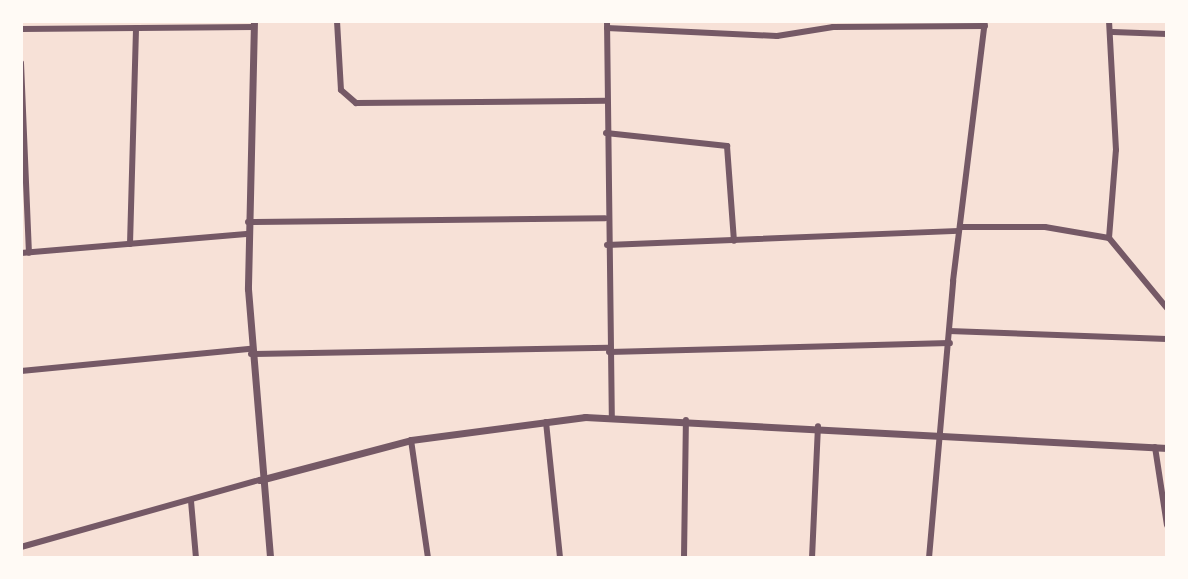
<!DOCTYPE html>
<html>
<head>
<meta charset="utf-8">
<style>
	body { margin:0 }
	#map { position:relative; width:1188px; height:579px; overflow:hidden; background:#f7e1d7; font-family:Merriweather,serif }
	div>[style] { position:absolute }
	.minor>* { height:6px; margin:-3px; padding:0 3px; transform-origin:3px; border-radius:3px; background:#755966 }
	.tertiary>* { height:7px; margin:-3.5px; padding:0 3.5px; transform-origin:3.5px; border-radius:3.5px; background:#755966 }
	span { translate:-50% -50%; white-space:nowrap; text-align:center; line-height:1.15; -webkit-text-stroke:5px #fffaf5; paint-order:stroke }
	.frame { position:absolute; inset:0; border:23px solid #fffaf5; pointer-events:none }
</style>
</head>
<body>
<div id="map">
	<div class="minor">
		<i style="left:337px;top:21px;width:69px;rotate:86.7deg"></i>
		<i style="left:341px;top:90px;width:20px;rotate:41deg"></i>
		<i style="left:356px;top:103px;width:251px;rotate:-0.5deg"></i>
		<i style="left:607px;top:21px;width:395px;rotate:89.3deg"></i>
		<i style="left:607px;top:28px;width:170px;rotate:2.7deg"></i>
		<i style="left:777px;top:36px;width:57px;rotate:-9.1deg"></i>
		<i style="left:833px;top:27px;width:152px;rotate:-0.4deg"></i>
		<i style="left:21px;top:29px;width:233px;rotate:-0.5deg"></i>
		<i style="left:1113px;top:32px;width:54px;rotate:2.1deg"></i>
		<i style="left:21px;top:63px;width:190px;rotate:87.6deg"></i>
		<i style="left:606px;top:133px;width:122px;rotate:6.1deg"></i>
		<i style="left:727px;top:146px;width:95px;rotate:85.8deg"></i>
		<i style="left:248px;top:222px;width:357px;rotate:-0.6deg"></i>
		<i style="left:960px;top:227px;width:85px"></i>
		<i style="left:1045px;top:227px;width:65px;rotate:9.8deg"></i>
		<i style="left:1109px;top:238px;width:91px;rotate:50.4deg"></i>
		<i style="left:1109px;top:238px;width:88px;rotate:-85.5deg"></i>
		<i style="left:1116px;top:150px;width:129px;rotate:-93.1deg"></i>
		<i style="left:130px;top:244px;width:216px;rotate:-88.4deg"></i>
		<i style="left:607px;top:245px;width:352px;rotate:-2.3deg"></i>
		<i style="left:21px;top:253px;width:229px;rotate:-4.8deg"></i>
		<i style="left:949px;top:331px;width:218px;rotate:2.1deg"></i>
		<i style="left:609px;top:352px;width:341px;rotate:-1.5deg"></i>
		<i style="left:251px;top:354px;width:358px;rotate:-1deg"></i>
		<i style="left:21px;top:371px;width:231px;rotate:-5.5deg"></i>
		<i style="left:546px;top:422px;width:137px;rotate:84.1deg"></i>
		<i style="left:411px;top:440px;width:119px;rotate:81.8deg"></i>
		<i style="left:1155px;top:447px;width:79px;rotate:81.3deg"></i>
		<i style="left:191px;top:501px;width:57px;rotate:85deg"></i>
		<i style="left:21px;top:547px;width:248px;rotate:-15.7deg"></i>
		<i style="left:684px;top:558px;width:138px;rotate:-89.2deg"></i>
		<i style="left:812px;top:558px;width:132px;rotate:-87.4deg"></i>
		<i style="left:929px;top:558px;width:278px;rotate:-85deg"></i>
		<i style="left:953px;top:281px;width:262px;rotate:-83deg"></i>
	</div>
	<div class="tertiary">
		<i style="left:254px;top:21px;width:268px;rotate:91.3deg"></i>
		<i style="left:248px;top:289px;width:270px;rotate:85.3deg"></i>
		<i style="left:260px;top:480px;width:156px;rotate:-14.8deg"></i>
		<i style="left:411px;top:440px;width:176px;rotate:-7.5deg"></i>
		<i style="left:585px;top:417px;width:583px;rotate:3.05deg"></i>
	</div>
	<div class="frame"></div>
</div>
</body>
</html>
